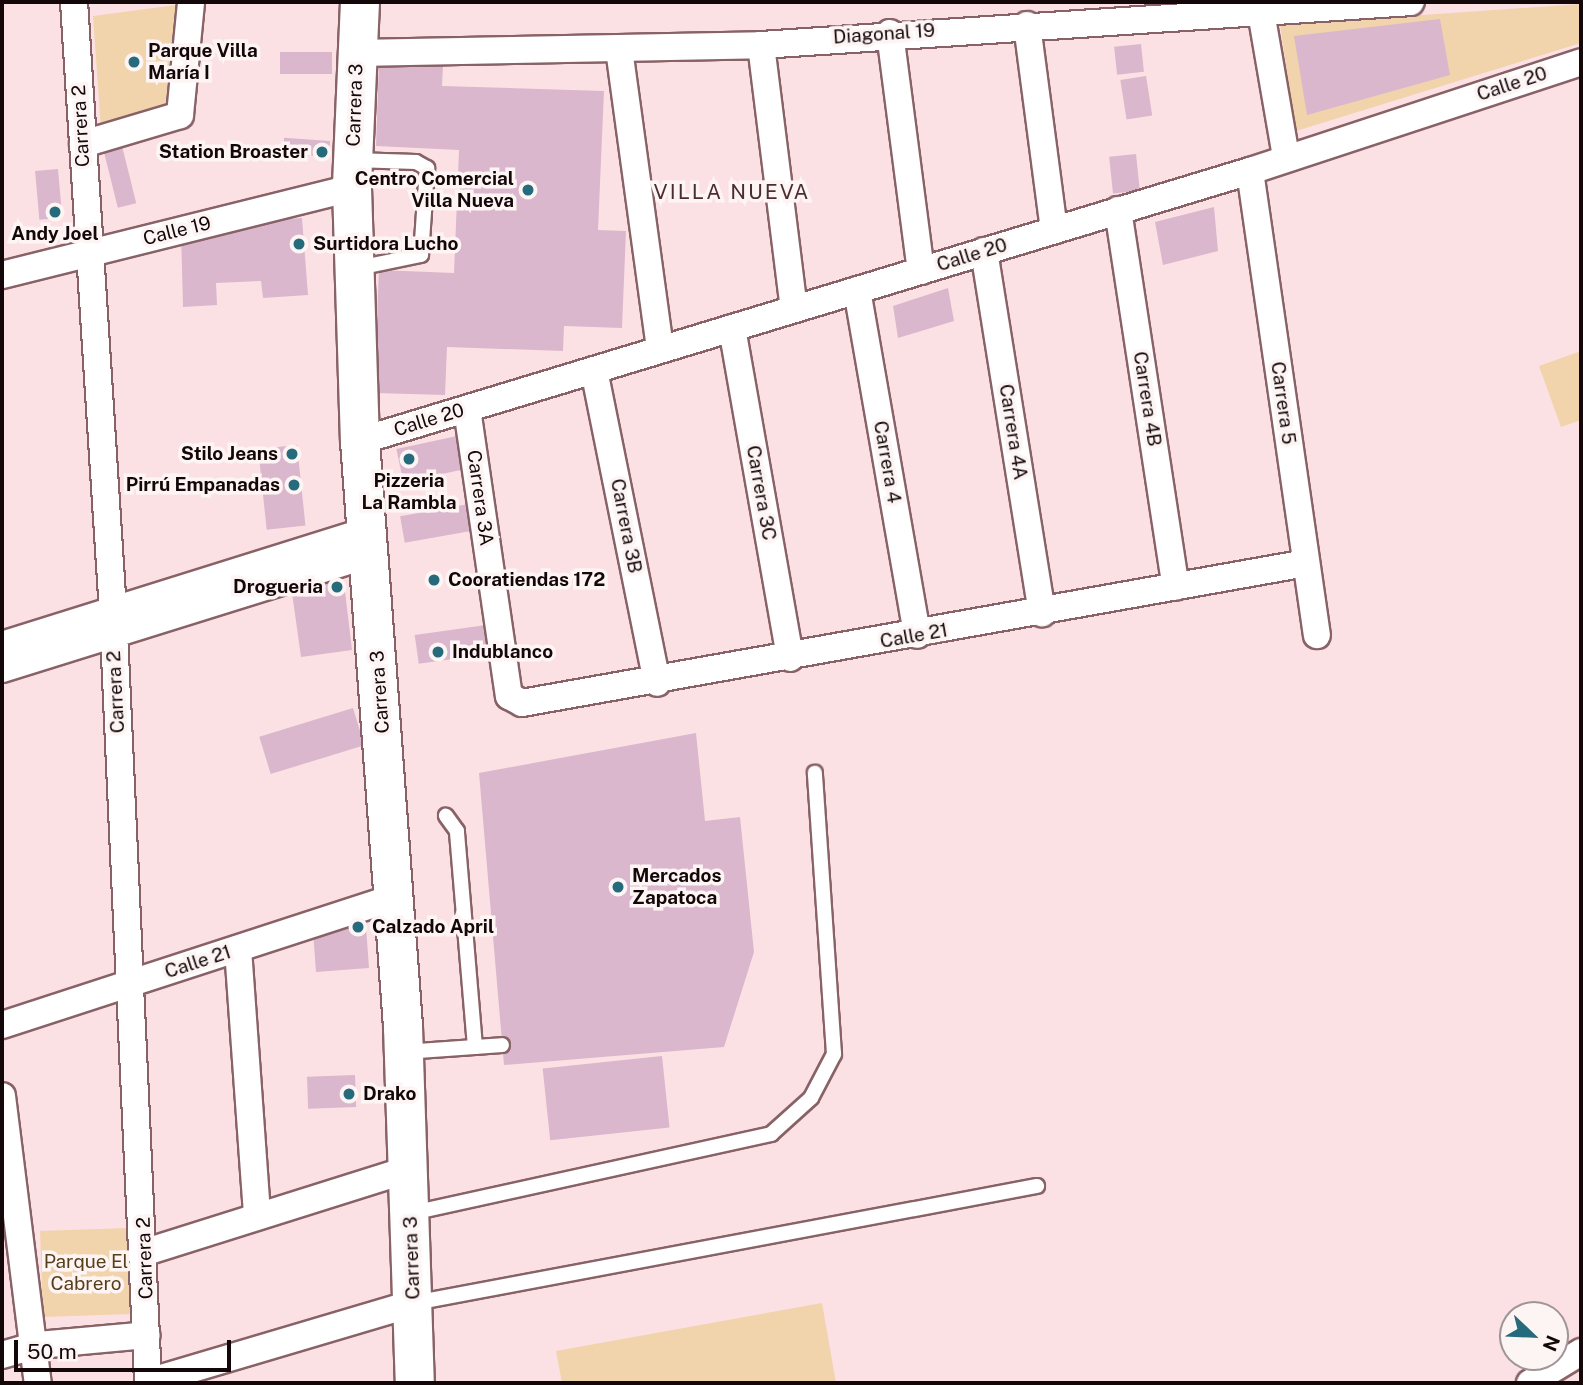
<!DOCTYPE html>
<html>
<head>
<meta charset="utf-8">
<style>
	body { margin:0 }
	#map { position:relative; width:1583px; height:1385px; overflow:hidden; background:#fce1e4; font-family:"Public Sans",sans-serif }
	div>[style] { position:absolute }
	.green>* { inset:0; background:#f1d3ac; transform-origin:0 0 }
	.building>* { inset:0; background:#dab7cd; transform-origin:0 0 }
	.roads { filter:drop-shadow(2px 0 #886266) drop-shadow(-2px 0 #886266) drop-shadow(0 2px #886266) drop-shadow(0 -2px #886266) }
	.lane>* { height:14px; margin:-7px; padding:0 7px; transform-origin:7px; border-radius:7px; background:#fff }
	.street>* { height:26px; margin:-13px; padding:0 13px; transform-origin:13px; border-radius:13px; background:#fff }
	.secondary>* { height:38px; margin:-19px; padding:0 19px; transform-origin:19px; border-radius:19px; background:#fff }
	.dots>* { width:19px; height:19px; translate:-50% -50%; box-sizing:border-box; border:4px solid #fdf4f4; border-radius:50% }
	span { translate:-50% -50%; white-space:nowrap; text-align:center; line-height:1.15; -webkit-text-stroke:7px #fdf4f4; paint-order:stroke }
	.street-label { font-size:19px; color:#140709 }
	.poi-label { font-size:19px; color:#140709; font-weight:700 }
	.left { translate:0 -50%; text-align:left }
	.right { translate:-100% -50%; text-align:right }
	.park-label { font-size:19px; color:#583e18 }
	.neighbourhood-label { font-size:21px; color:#4d2c30; letter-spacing:2px }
	.frame { position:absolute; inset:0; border:4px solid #140709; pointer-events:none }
	.north { position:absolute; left:1499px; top:1301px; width:70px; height:70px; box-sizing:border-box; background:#fdf4f4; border:2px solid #a09596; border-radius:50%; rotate:113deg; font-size:19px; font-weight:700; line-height:28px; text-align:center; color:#140709 }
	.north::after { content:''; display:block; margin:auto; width:24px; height:32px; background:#266b7b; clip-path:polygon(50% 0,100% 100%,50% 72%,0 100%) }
	.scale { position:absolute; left:14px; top:1340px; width:217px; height:32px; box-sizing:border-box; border:4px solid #140709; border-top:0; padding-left:9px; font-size:21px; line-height:24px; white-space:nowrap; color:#140709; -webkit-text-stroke:5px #fdf4f4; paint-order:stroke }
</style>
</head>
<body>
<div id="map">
	<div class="green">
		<i style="clip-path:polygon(1581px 4px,1581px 43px,1296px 131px,1280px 25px)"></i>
		<i style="clip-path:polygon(176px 5px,167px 108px,101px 129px,93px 16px)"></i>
		<i style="clip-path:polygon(1581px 351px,1581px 420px,1561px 427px,1539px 366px)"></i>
		<i style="left:128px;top:1228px;width:86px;height:88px;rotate:88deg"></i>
		<i style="clip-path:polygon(822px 1303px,836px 1383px,562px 1383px,556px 1351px)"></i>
	</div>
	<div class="building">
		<i style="clip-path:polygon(1440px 19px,1450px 75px,1307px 115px,1294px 36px)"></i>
		<i style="left:1141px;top:44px;width:28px;height:27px;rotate:84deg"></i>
		<i style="left:332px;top:52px;width:22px;height:52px;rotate:90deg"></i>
		<i style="clip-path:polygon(379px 63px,443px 66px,442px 86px,604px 91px,598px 230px,626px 231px,622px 328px,564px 326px,563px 351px,447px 347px,445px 395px,374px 393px,379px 270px,454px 273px,459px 150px,376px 146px)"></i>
		<i style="left:1146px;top:76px;width:40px;height:26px;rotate:81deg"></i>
		<i style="left:330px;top:141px;width:16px;height:46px;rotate:94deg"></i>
		<i style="left:122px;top:146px;width:59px;height:19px;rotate:76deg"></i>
		<i style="left:1136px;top:154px;width:37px;height:27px;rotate:84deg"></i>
		<i style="left:58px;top:169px;width:49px;height:23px;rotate:85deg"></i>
		<i style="clip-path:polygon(1214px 207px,1218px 251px,1163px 265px,1155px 222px)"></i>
		<i style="clip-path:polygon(302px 218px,308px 295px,263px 298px,261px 281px,216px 283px,217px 305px,183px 307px,181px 234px,213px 224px)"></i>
		<i style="clip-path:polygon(948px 288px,954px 321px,898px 338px,893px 306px)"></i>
		<i style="left:457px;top:436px;width:34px;height:62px;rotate:78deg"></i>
		<i style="left:297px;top:445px;width:81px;height:39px;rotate:84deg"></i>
		<i style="left:469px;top:504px;width:27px;height:70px;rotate:80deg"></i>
		<i style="clip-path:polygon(336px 575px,344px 583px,352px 650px,301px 657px,291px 586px)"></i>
		<i style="left:486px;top:625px;width:29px;height:72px;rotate:82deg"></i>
		<i style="left:353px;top:708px;width:39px;height:98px;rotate:73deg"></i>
		<i style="clip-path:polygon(696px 733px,705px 821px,740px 817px,754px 952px,724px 1047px,504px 1065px,479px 773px)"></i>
		<i style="clip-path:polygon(365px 913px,369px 968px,316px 972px,313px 931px)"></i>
		<i style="left:662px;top:1056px;width:72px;height:120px;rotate:84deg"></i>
		<i style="left:355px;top:1075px;width:32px;height:48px;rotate:88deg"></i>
	</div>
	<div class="roads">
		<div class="lane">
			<i style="left:353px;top:160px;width:63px;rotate:1.8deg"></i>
			<i style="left:416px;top:162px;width:13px;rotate:29deg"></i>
			<i style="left:427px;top:168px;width:87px;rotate:93.9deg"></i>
			<i style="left:421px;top:255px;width:64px;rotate:168.3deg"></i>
			<i style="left:475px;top:1047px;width:27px;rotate:-4deg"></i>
			<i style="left:404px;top:1052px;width:71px;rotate:-4deg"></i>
			<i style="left:475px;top:1047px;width:217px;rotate:-94.8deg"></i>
			<i style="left:457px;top:831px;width:19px;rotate:-126deg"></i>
			<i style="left:412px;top:1213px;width:368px;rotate:-12.4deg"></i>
			<i style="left:771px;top:1134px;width:54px;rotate:-42deg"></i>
			<i style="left:811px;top:1098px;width:50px;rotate:-62.4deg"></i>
			<i style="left:834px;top:1054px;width:282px;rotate:-93.9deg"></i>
			<i style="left:414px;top:1303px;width:634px;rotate:-10.64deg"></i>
		</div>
		<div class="street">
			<i style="left:74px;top:2px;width:610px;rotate:86.34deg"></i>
			<i style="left:113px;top:611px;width:773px;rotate:87.4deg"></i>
			<i style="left:1261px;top:12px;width:146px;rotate:80.2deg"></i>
			<i style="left:1027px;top:25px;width:207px;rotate:82.5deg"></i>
			<i style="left:890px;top:33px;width:240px;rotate:82.6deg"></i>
			<i style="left:761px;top:45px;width:266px;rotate:82.9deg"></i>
			<i style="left:619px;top:49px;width:303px;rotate:82.2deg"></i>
			<i style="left:357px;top:53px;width:404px;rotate:-1.1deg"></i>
			<i style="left:761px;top:45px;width:651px;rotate:-3.78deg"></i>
			<i style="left:83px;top:144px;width:101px;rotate:-16.6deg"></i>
			<i style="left:180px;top:115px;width:114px;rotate:-84.4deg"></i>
			<i style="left:1250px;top:171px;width:469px;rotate:81.8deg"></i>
			<i style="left:1118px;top:210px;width:381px;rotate:81.3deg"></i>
			<i style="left:984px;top:251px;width:367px;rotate:80.9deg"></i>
			<i style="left:2px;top:275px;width:361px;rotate:-14deg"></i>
			<i style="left:857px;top:290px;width:350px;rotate:80.1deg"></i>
			<i style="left:732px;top:328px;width:335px;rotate:80deg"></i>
			<i style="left:594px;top:370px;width:319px;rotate:78.6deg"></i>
			<i style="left:467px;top:409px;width:290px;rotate:81.7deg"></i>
			<i style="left:509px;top:696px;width:15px;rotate:28deg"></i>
			<i style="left:522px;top:703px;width:796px;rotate:-10.12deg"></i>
			<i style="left:360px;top:441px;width:930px;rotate:-16.88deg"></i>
			<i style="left:1250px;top:171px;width:348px;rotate:-18.2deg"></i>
			<i style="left:2px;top:645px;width:385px;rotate:-17.4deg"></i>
			<i style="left:2px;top:669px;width:387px;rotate:-17.3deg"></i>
			<i style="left:238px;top:949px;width:268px;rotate:85.9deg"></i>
			<i style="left:2px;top:1025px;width:411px;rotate:-18deg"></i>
			<i style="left:2px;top:1096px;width:289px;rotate:82.9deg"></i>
			<i style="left:146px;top:1252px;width:277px;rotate:-17.5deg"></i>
			<i style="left:2px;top:1355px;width:37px;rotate:-16deg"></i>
			<i style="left:38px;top:1345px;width:109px;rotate:-5.2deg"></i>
			<i style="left:148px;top:1382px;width:277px;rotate:-16.5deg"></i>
			<i style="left:1530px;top:1383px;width:60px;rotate:-31.3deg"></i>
		</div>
		<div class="secondary">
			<i style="left:360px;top:2px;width:186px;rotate:92.5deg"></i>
			<i style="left:352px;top:188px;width:253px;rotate:88.2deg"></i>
			<i style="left:360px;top:441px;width:588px;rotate:85.8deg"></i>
			<i style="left:403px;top:1027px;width:356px;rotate:88.1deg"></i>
		</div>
	</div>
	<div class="dots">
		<i style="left:134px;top:62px;background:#266b7b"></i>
		<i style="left:322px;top:152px;background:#266b7b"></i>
		<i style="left:528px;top:190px;background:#266b7b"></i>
		<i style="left:55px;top:212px;background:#266b7b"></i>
		<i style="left:299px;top:244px;background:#266b7b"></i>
		<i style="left:292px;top:454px;background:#266b7b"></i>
		<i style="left:409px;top:459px;background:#266b7b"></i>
		<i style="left:294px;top:485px;background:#266b7b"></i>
		<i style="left:434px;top:580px;background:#266b7b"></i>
		<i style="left:337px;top:587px;background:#266b7b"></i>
		<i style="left:438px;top:652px;background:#266b7b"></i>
		<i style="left:618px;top:887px;background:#266b7b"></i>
		<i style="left:358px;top:927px;background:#266b7b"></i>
		<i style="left:349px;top:1094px;background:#266b7b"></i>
	</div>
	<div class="street-label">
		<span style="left:884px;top:34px;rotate:-4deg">Diagonal 19</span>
		<span style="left:1512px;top:84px;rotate:-18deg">Calle 20</span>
		<span style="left:355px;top:105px;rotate:-88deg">Carrera 3</span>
		<span style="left:81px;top:126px;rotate:-93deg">Carrera 2</span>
		<span style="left:177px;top:231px;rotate:-14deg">Calle 19</span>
		<span style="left:972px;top:255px;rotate:-17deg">Calle 20</span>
		<span style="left:1147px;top:399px;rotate:81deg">Carrera 4B</span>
		<span style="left:1283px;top:403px;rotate:82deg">Carrera 5</span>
		<span style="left:429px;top:420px;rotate:-17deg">Calle 20</span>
		<span style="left:1013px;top:432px;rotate:81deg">Carrera 4A</span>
		<span style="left:887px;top:462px;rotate:80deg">Carrera 4</span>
		<span style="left:761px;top:493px;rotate:80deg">Carrera 3C</span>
		<span style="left:480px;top:498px;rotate:82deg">Carrera 3A</span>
		<span style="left:626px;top:526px;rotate:79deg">Carrera 3B</span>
		<span style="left:914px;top:636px;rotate:-10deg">Calle 21</span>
		<span style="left:116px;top:692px;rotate:-93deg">Carrera 2</span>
		<span style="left:380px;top:692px;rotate:-94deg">Carrera 3</span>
		<span style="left:198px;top:962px;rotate:-18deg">Calle 21</span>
		<span style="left:145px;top:1258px;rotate:-92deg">Carrera 2</span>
		<span style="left:412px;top:1258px;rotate:-92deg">Carrera 3</span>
	</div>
	<div class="poi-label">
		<span class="left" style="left:148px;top:62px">Parque Villa<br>María I</span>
		<span class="right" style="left:308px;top:152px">Station Broaster</span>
		<span class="right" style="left:514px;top:190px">Centro Comercial<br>Villa Nueva</span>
		<span style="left:55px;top:234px">Andy Joel</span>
		<span class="left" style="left:313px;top:244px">Surtidora Lucho</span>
		<span class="right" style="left:278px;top:454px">Stilo Jeans</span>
		<span style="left:409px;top:492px">Pizzeria<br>La Rambla</span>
		<span class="right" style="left:280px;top:485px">Pirrú Empanadas</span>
		<span class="left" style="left:448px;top:580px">Cooratiendas 172</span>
		<span class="right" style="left:323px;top:587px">Drogueria</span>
		<span class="left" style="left:452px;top:652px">Indublanco</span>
		<span class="left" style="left:632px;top:887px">Mercados<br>Zapatoca</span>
		<span class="left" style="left:372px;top:927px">Calzado April</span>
		<span class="left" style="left:363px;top:1094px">Drako</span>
	</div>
	<div class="park-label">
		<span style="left:86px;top:1273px">Parque El<br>Cabrero</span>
	</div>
	<div class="neighbourhood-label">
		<span style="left:732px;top:192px">VILLA NUEVA</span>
	</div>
	<div class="frame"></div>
	<div class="north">N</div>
	<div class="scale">50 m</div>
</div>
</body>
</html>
